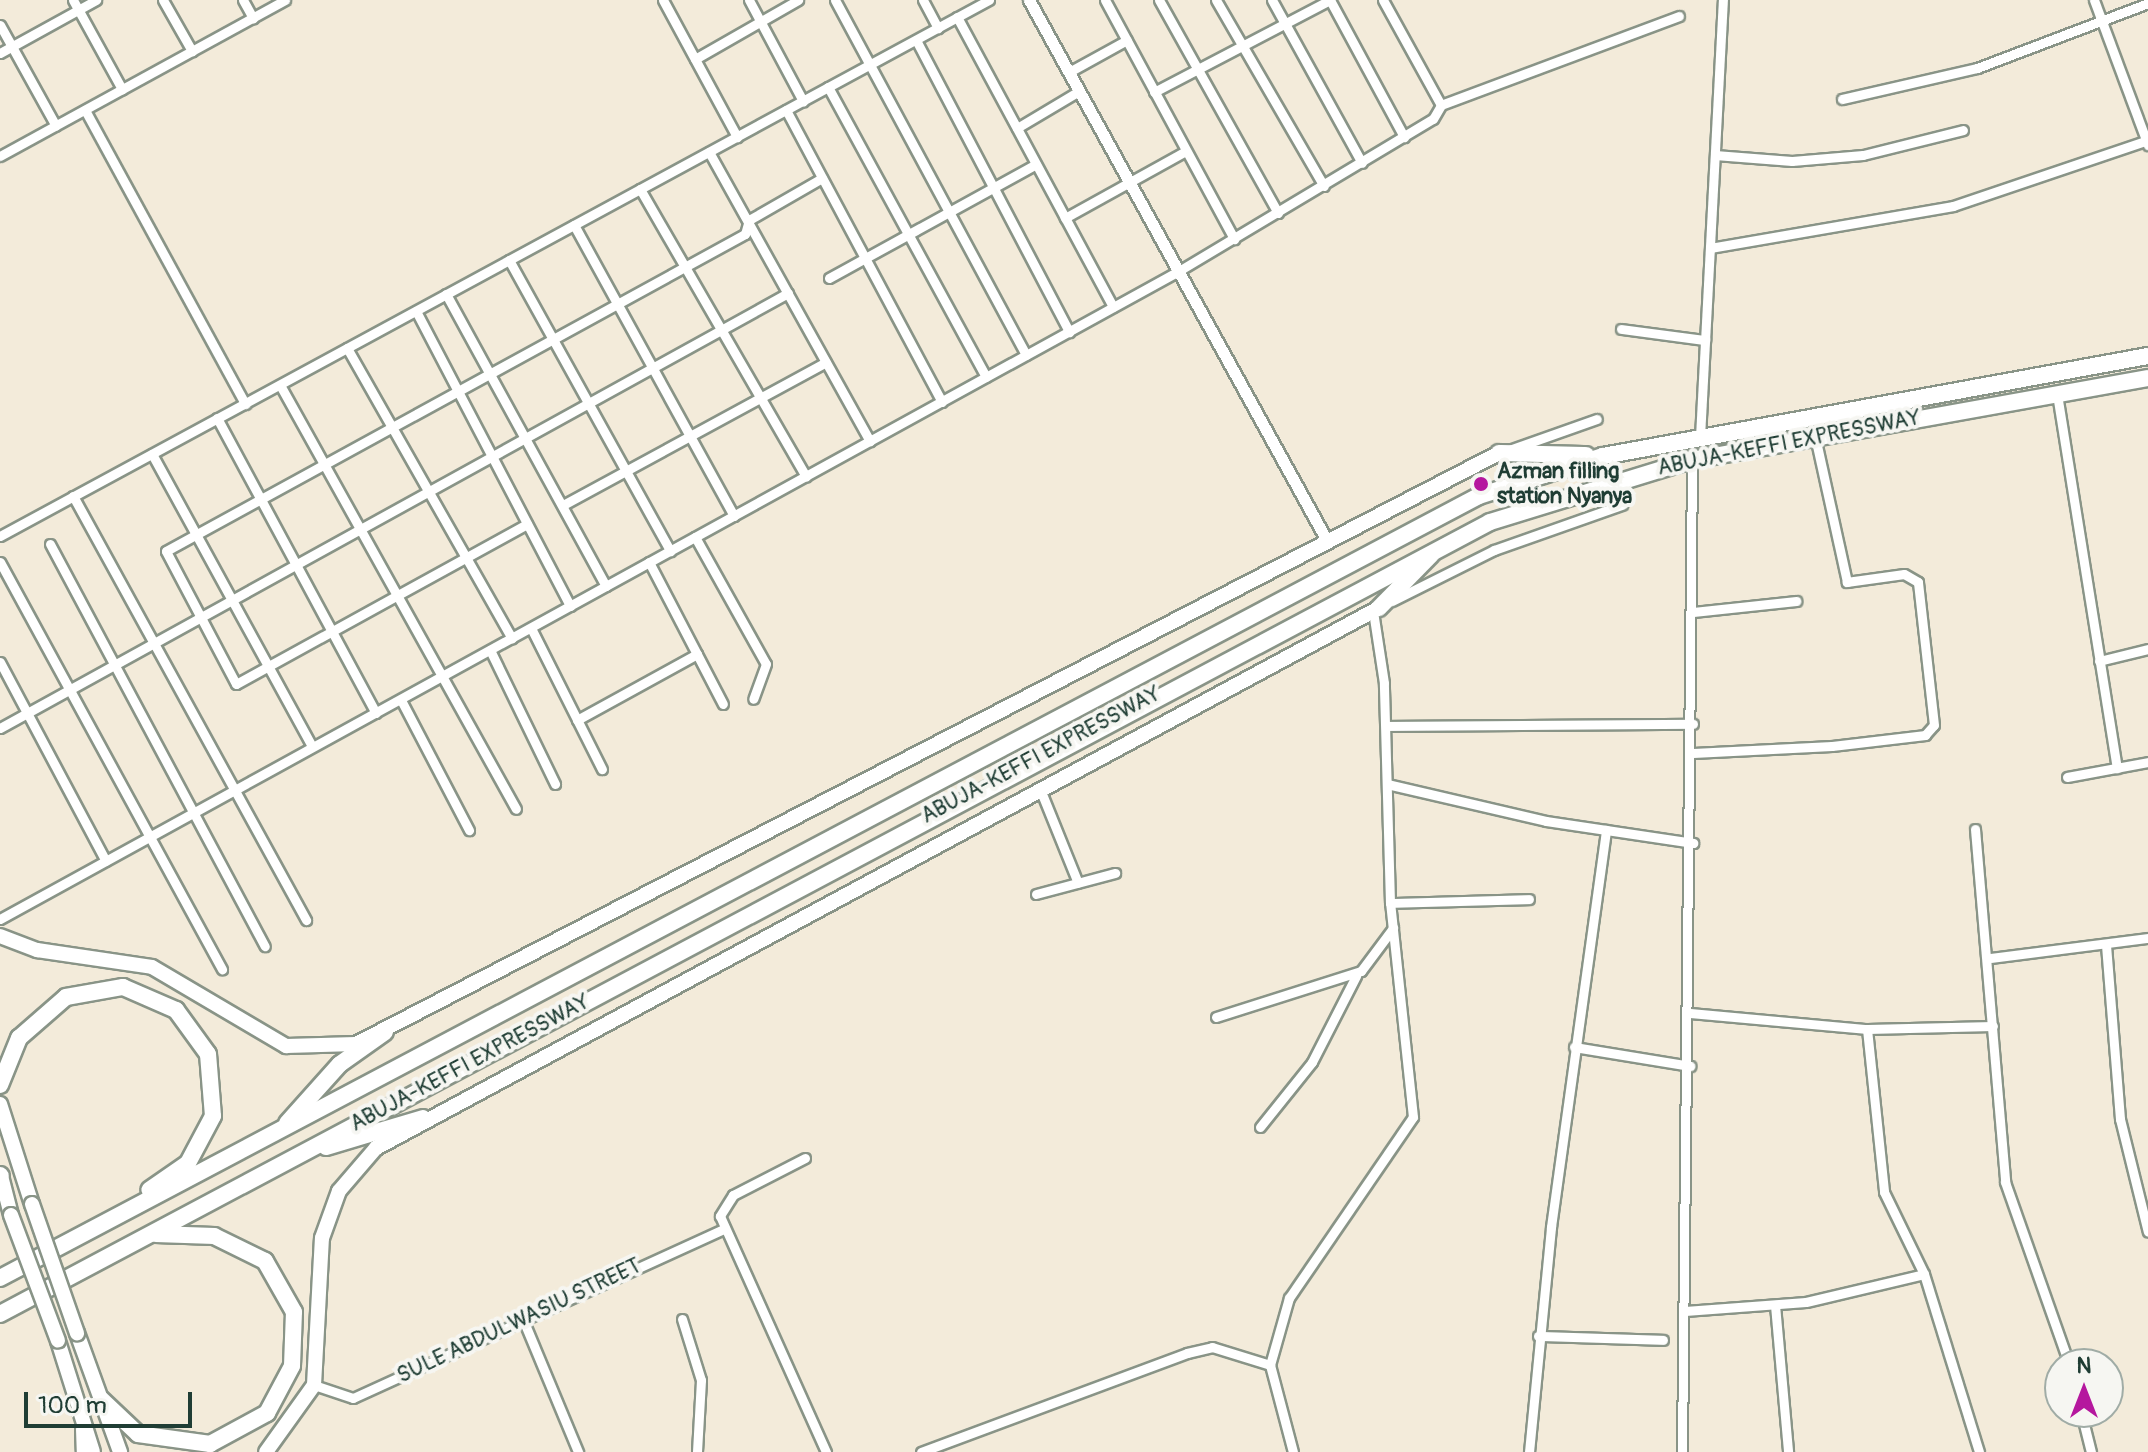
<!DOCTYPE html>
<html>
<head>
<meta charset="utf-8">
<style>
	body { margin:0 }
	#map { position:relative; width:2148px; height:1452px; overflow:hidden; background:#f3ebda; font-family:Pangolin,sans-serif }
	div>[style] { position:absolute }
	.roads { filter:drop-shadow(2px 0 #899487) drop-shadow(-2px 0 #899487) drop-shadow(0 2px #899487) drop-shadow(0 -2px #899487) }
	.minor>* { height:9px; margin:-4.5px; padding:0 4.5px; transform-origin:4.5px; border-radius:4.5px; background:#fff }
	.tertiary>* { height:11px; margin:-5.5px; padding:0 5.5px; transform-origin:5.5px; border-radius:5.5px; background:#fff }
	.primary>* { height:14px; margin:-7px; padding:0 7px; transform-origin:7px; border-radius:7px; background:#fff }
	.trunk>* { height:16px; margin:-8px; padding:0 8px; transform-origin:8px; border-radius:8px; background:#fff }
	.bridges { filter:drop-shadow(2px 0 #899487) drop-shadow(-2px 0 #899487) drop-shadow(0 2px #899487) drop-shadow(0 -2px #899487) }
	.primary-bridge>* { height:14px; margin:-7px; padding:0 7px; transform-origin:7px; border-radius:7px; background:#fff }
	.dots>* { width:22px; height:22px; translate:-50% -50%; box-sizing:border-box; border:4px solid #f6f6f2; border-radius:50% }
	span { translate:-50% -50%; white-space:nowrap; text-align:center; line-height:1.15; -webkit-text-stroke:8px #f6f6f2; paint-order:stroke }
	.street-label { font-size:22px; color:#1f3d34 }
	.poi-label { font-size:22px; color:#1f3d34; font-weight:700 }
	.left { translate:0 -50%; text-align:left }
	.north { position:absolute; left:2044px; top:1348px; width:80px; height:80px; box-sizing:border-box; background:#f6f6f2; border:2px solid #a0aca6; border-radius:50%; rotate:0deg; font-size:22px; font-weight:700; line-height:32px; text-align:center; color:#1f3d34 }
	.north::after { content:''; display:block; margin:auto; width:28px; height:36px; background:#b5179e; clip-path:polygon(50% 0,100% 100%,50% 72%,0 100%) }
	.scale { position:absolute; left:24px; top:1392px; width:168px; height:36px; box-sizing:border-box; border:4px solid #1f3d34; border-top:0; padding-left:10px; font-size:24px; line-height:28px; white-space:nowrap; color:#1f3d34; -webkit-text-stroke:6px #f6f6f2; paint-order:stroke }
</style>
</head>
<body>
<div id="map">
	<div class="roads">
		<div class="minor">
			<i style="left:73px;top:0;width:102px;rotate:61.2deg"></i>
			<i style="left:163px;top:0;width:59px;rotate:60.4deg"></i>
			<i style="left:243px;top:0;width:21px;rotate:61deg"></i>
			<i style="left:663px;top:0;width:156px;rotate:61.6deg"></i>
			<i style="left:749px;top:0;width:115px;rotate:61.9deg"></i>
			<i style="left:835px;top:0;width:403px;rotate:61.7deg"></i>
			<i style="left:923px;top:0;width:32px;rotate:62deg"></i>
			<i style="left:1105px;top:0;width:272px;rotate:61.6deg"></i>
			<i style="left:1159px;top:0;width:244px;rotate:60.8deg"></i>
			<i style="left:1216px;top:0;width:215px;rotate:59.9deg"></i>
			<i style="left:1272px;top:0;width:186px;rotate:61.1deg"></i>
			<i style="left:1330px;top:0;width:156px;rotate:61.6deg"></i>
			<i style="left:1383px;top:0;width:120px;rotate:61.1deg"></i>
			<i style="left:2094px;top:0;width:155px;rotate:69.6deg"></i>
			<i style="left:957px;top:17px;width:329px;rotate:61.7deg"></i>
			<i style="left:0;top:25px;width:115px;rotate:61deg"></i>
			<i style="left:916px;top:40px;width:330px;rotate:62.3deg"></i>
			<i style="left:0;top:53px;width:110px;rotate:-28.9deg"></i>
			<i style="left:695px;top:59px;width:119px;rotate:-29.8deg"></i>
			<i style="left:1069px;top:72px;width:66px;rotate:-28.9deg"></i>
			<i style="left:828px;top:87px;width:330px;rotate:61.4deg"></i>
			<i style="left:1154px;top:92px;width:199px;rotate:-27.6deg"></i>
			<i style="left:1842px;top:99px;width:139px;rotate:-12.9deg"></i>
			<i style="left:1977px;top:68px;width:183px;rotate:-20.8deg"></i>
			<i style="left:1441px;top:105px;width:254px;rotate:-20.5deg"></i>
			<i style="left:85px;top:110px;width:335px;rotate:61.4deg"></i>
			<i style="left:786px;top:110px;width:331px;rotate:61.9deg"></i>
			<i style="left:1017px;top:128px;width:72px;rotate:-30.8deg"></i>
			<i style="left:709px;top:152px;width:331px;rotate:60.9deg"></i>
			<i style="left:1715px;top:155px;width:77px;rotate:4.5deg"></i>
			<i style="left:1792px;top:161px;width:71px;rotate:-4.8deg"></i>
			<i style="left:1863px;top:155px;width:103px;rotate:-14deg"></i>
			<i style="left:0;top:156px;width:325px;rotate:-28.7deg"></i>
			<i style="left:640px;top:189px;width:332px;rotate:60deg"></i>
			<i style="left:1065px;top:218px;width:138px;rotate:-29deg"></i>
			<i style="left:574px;top:225px;width:332px;rotate:61.2deg"></i>
			<i style="left:1710px;top:248px;width:247px;rotate:-9.8deg"></i>
			<i style="left:1953px;top:206px;width:206px;rotate:-18.7deg"></i>
			<i style="left:509px;top:260px;width:333px;rotate:61deg"></i>
			<i style="left:829px;top:278px;width:236px;rotate:-28.8deg"></i>
			<i style="left:446px;top:294px;width:333px;rotate:61.3deg"></i>
			<i style="left:416px;top:311px;width:333px;rotate:62.4deg"></i>
			<i style="left:1621px;top:329px;width:85px;rotate:7.5deg"></i>
			<i style="left:347px;top:348px;width:334px;rotate:60.4deg"></i>
			<i style="left:280px;top:385px;width:485px;rotate:60.9deg"></i>
			<i style="left:2057px;top:394px;width:379px;rotate:80.9deg"></i>
			<i style="left:217px;top:418px;width:335px;rotate:61.7deg"></i>
			<i style="left:1700px;top:437px;width:438px;rotate:-87deg"></i>
			<i style="left:1509px;top:450px;width:93px;rotate:-19.4deg"></i>
			<i style="left:152px;top:454px;width:333px;rotate:61.3deg"></i>
			<i style="left:73px;top:496px;width:484px;rotate:61.2deg"></i>
			<i style="left:563px;top:505px;width:299px;rotate:-28.5deg"></i>
			<i style="left:527px;top:524px;width:332px;rotate:151.2deg"></i>
			<i style="left:236px;top:684px;width:150px;rotate:-117.8deg"></i>
			<i style="left:166px;top:551px;width:660px;rotate:-28.7deg"></i>
			<i style="left:745px;top:234px;width:15px;rotate:-74deg"></i>
			<i style="left:749px;top:220px;width:84px;rotate:-29.9deg"></i>
			<i style="left:0;top:536px;width:1125px;rotate:-28.46deg"></i>
			<i style="left:695px;top:537px;width:145px;rotate:60.8deg"></i>
			<i style="left:766px;top:664px;width:37px;rotate:110deg"></i>
			<i style="left:50px;top:544px;width:456px;rotate:61.9deg"></i>
			<i style="left:0;top:562px;width:464px;rotate:61.4deg"></i>
			<i style="left:649px;top:562px;width:160px;rotate:62.5deg"></i>
			<i style="left:1392px;top:601px;width:114px;rotate:-26.6deg"></i>
			<i style="left:1494px;top:550px;width:136px;rotate:-19.4deg"></i>
			<i style="left:1693px;top:612px;width:104px;rotate:-6.1deg"></i>
			<i style="left:531px;top:628px;width:158px;rotate:63.3deg"></i>
			<i style="left:490px;top:650px;width:149px;rotate:64.1deg"></i>
			<i style="left:2099px;top:661px;width:50px;rotate:-13.8deg"></i>
			<i style="left:0;top:662px;width:225px;rotate:62deg"></i>
			<i style="left:401px;top:700px;width:147px;rotate:62.4deg"></i>
			<i style="left:577px;top:720px;width:137px;rotate:-28.8deg"></i>
			<i style="left:1386px;top:726px;width:307px;rotate:-0.4deg"></i>
			<i style="left:0;top:728px;width:900px;rotate:-28.9deg"></i>
			<i style="left:1693px;top:753px;width:139px;rotate:-2.9deg"></i>
			<i style="left:1832px;top:746px;width:94px;rotate:-6.7deg"></i>
			<i style="left:1925px;top:735px;width:13px;rotate:-48deg"></i>
			<i style="left:1934px;top:725px;width:144px;rotate:-96.4deg"></i>
			<i style="left:1918px;top:582px;width:16px;rotate:-150deg"></i>
			<i style="left:1904px;top:574px;width:58px;rotate:172deg"></i>
			<i style="left:1847px;top:582px;width:148px;rotate:-102.4deg"></i>
			<i style="left:2067px;top:777px;width:82px;rotate:-10.5deg"></i>
			<i style="left:1387px;top:784px;width:163px;rotate:13.1deg"></i>
			<i style="left:1546px;top:821px;width:149px;rotate:8.5deg"></i>
			<i style="left:1040px;top:789px;width:101px;rotate:68deg"></i>
			<i style="left:1975px;top:829px;width:354px;rotate:85.1deg"></i>
			<i style="left:2005px;top:1182px;width:193px;rotate:70.6deg"></i>
			<i style="left:1036px;top:894px;width:82px;rotate:-14.9deg"></i>
			<i style="left:1390px;top:903px;width:139px;rotate:-1.6deg"></i>
			<i style="left:0;top:919px;width:1343px;rotate:-28.8deg"></i>
			<i style="left:1177px;top:272px;width:298px;rotate:-30.9deg"></i>
			<i style="left:1433px;top:119px;width:16px;rotate:-60deg"></i>
			<i style="left:2106px;top:945px;width:175px;rotate:85.4deg"></i>
			<i style="left:2120px;top:1119px;width:116px;rotate:76.1deg"></i>
			<i style="left:1991px;top:958px;width:158px;rotate:-7.3deg"></i>
			<i style="left:1690px;top:1013px;width:178px;rotate:5.2deg"></i>
			<i style="left:1867px;top:1029px;width:126px;rotate:-1.4deg"></i>
			<i style="left:1216px;top:1017px;width:152px;rotate:-17.6deg"></i>
			<i style="left:1361px;top:971px;width:54px;rotate:-53.3deg"></i>
			<i style="left:1867px;top:1029px;width:164px;rotate:84deg"></i>
			<i style="left:1884px;top:1192px;width:91px;rotate:64deg"></i>
			<i style="left:1924px;top:1274px;width:186px;rotate:72.8deg"></i>
			<i style="left:1574px;top:1047px;width:118px;rotate:9.3deg"></i>
			<i style="left:1260px;top:1127px;width:83px;rotate:-51.3deg"></i>
			<i style="left:1312px;top:1062px;width:97px;rotate:-62.9deg"></i>
			<i style="left:805px;top:1158px;width:81px;rotate:152.8deg"></i>
			<i style="left:733px;top:1195px;width:25px;rotate:122deg"></i>
			<i style="left:720px;top:1216px;width:259px;rotate:65.8deg"></i>
			<i style="left:1775px;top:1305px;width:148px;rotate:84.9deg"></i>
			<i style="left:1685px;top:1311px;width:121px;rotate:-4.3deg"></i>
			<i style="left:1806px;top:1302px;width:121px;rotate:-13.3deg"></i>
			<i style="left:682px;top:1319px;width:64px;rotate:72.7deg"></i>
			<i style="left:701px;top:1380px;width:72px;rotate:93.2deg"></i>
			<i style="left:524px;top:1322px;width:141px;rotate:67.4deg"></i>
			<i style="left:1538px;top:1336px;width:125px;rotate:1.8deg"></i>
			<i style="left:314px;top:1385px;width:41px;rotate:18.4deg"></i>
			<i style="left:353px;top:1398px;width:407px;rotate:-24.5deg"></i>
			<i style="left:2081px;top:1412px;width:41px;rotate:76deg"></i>
			<i style="left:921px;top:1452px;width:284px;rotate:-20.4deg"></i>
			<i style="left:1187px;top:1353px;width:26px;rotate:-13deg"></i>
			<i style="left:1212px;top:1347px;width:61px;rotate:17.2deg"></i>
			<i style="left:1293px;top:1452px;width:90px;rotate:-104.8deg"></i>
			<i style="left:1270px;top:1365px;width:70px;rotate:-74.2deg"></i>
			<i style="left:1289px;top:1298px;width:219px;rotate:-55.6deg"></i>
			<i style="left:1413px;top:1117px;width:215px;rotate:-96.1deg"></i>
			<i style="left:1390px;top:903px;width:220px;rotate:-91.6deg"></i>
			<i style="left:1384px;top:683px;width:73px;rotate:-98.7deg"></i>
			<i style="left:1529px;top:1452px;width:226px;rotate:-84.4deg"></i>
			<i style="left:1551px;top:1227px;width:401px;rotate:-82.1deg"></i>
			<i style="left:1682px;top:1452px;width:992px;rotate:-89.42deg"></i>
		</div>
		<div class="tertiary">
			<i style="left:1029px;top:0;width:615px;rotate:61.14deg"></i>
		</div>
		<div class="primary">
			<i style="left:0;top:936px;width:40px;rotate:21deg"></i>
			<i style="left:37px;top:950px;width:116px;rotate:8.4deg"></i>
			<i style="left:152px;top:967px;width:156px;rotate:30.5deg"></i>
			<i style="left:286px;top:1046px;width:70px;rotate:-1.6deg"></i>
			<i style="left:356px;top:1044px;width:1287px;rotate:-27.34deg"></i>
			<i style="left:0;top:1104px;width:105px;rotate:72.3deg"></i>
			<i style="left:1px;top:1176px;width:40px;rotate:75.6deg"></i>
			<i style="left:77px;top:1333px;width:127px;rotate:70.1deg"></i>
			<i style="left:58px;top:1341px;width:116px;rotate:72.5deg"></i>
			<i style="left:266px;top:1452px;width:82px;rotate:-54.4deg"></i>
			<i style="left:314px;top:1385px;width:147px;rotate:-86.9deg"></i>
			<i style="left:322px;top:1238px;width:50px;rotate:-70.1deg"></i>
			<i style="left:339px;top:1191px;width:57px;rotate:-49.3deg"></i>
			<i style="left:376px;top:1148px;width:1139px;rotate:-28.3deg"></i>
		</div>
		<div class="trunk">
			<i style="left:1499px;top:453px;width:87px;rotate:1.3deg"></i>
			<i style="left:1379px;top:608px;width:74px;rotate:-45.5deg"></i>
			<i style="left:0;top:1085px;width:51px;rotate:-68deg"></i>
			<i style="left:19px;top:1038px;width:62px;rotate:-41.1deg"></i>
			<i style="left:66px;top:997px;width:58px;rotate:-10deg"></i>
			<i style="left:123px;top:987px;width:58px;rotate:23.5deg"></i>
			<i style="left:176px;top:1010px;width:54px;rotate:54deg"></i>
			<i style="left:208px;top:1054px;width:62px;rotate:85.4deg"></i>
			<i style="left:213px;top:1116px;width:53px;rotate:118deg"></i>
			<i style="left:188px;top:1163px;width:47px;rotate:145.3deg"></i>
			<i style="left:287px;top:1123px;width:79px;rotate:-48.1deg"></i>
			<i style="left:340px;top:1064px;width:55px;rotate:-35.4deg"></i>
			<i style="left:326px;top:1147px;width:101px;rotate:-16.6deg"></i>
			<i style="left:0;top:1175px;width:1px;rotate:45deg"></i>
			<i style="left:0;top:1278px;width:1673px;rotate:-27.87deg"></i>
			<i style="left:1479px;top:496px;width:130px;rotate:-17.9deg"></i>
			<i style="left:1603px;top:456px;width:554px;rotate:-10.4deg"></i>
			<i style="left:0;top:1314px;width:1687px;rotate:-27.99deg"></i>
			<i style="left:1490px;top:522px;width:211px;rotate:-17.1deg"></i>
			<i style="left:1692px;top:460px;width:463px;rotate:-10.2deg"></i>
			<i style="left:101px;top:1399px;width:51px;rotate:43.4deg"></i>
			<i style="left:138px;top:1434px;width:73px;rotate:7.9deg"></i>
			<i style="left:210px;top:1444px;width:65px;rotate:-28.5deg"></i>
			<i style="left:267px;top:1413px;width:53px;rotate:-62deg"></i>
			<i style="left:292px;top:1366px;width:54px;rotate:-87.9deg"></i>
			<i style="left:294px;top:1312px;width:59px;rotate:-119.6deg"></i>
			<i style="left:265px;top:1261px;width:57px;rotate:-153.9deg"></i>
			<i style="left:214px;top:1236px;width:58px;rotate:-178deg"></i>
			<i style="left:84px;top:1429px;width:23px;rotate:88deg"></i>
		</div>
	</div>
	<div class="bridges">
		<div class="primary-bridge">
			<i style="left:32px;top:1204px;width:137px;rotate:70.8deg"></i>
			<i style="left:11px;top:1215px;width:134px;rotate:69.5deg"></i>
		</div>
	</div>
	<div class="dots">
		<i style="left:1481px;top:484px;background:#b5179e"></i>
	</div>
	<div class="street-label">
		<span style="left:1789px;top:443px;rotate:-11deg">ABUJA-KEFFI EXPRESSWAY</span>
		<span style="left:1041px;top:755px;rotate:-28deg">ABUJA-KEFFI EXPRESSWAY</span>
		<span style="left:470px;top:1063px;rotate:-28deg">ABUJA-KEFFI EXPRESSWAY</span>
		<span style="left:519px;top:1321px;rotate:-25deg">SULE ABDULWASIU STREET</span>
	</div>
	<div class="poi-label">
		<span class="left" style="left:1497px;top:484px">Azman filling<br>station Nyanya</span>
	</div>
	<div class="north">N</div>
	<div class="scale">100 m</div>
</div>
</body>
</html>
